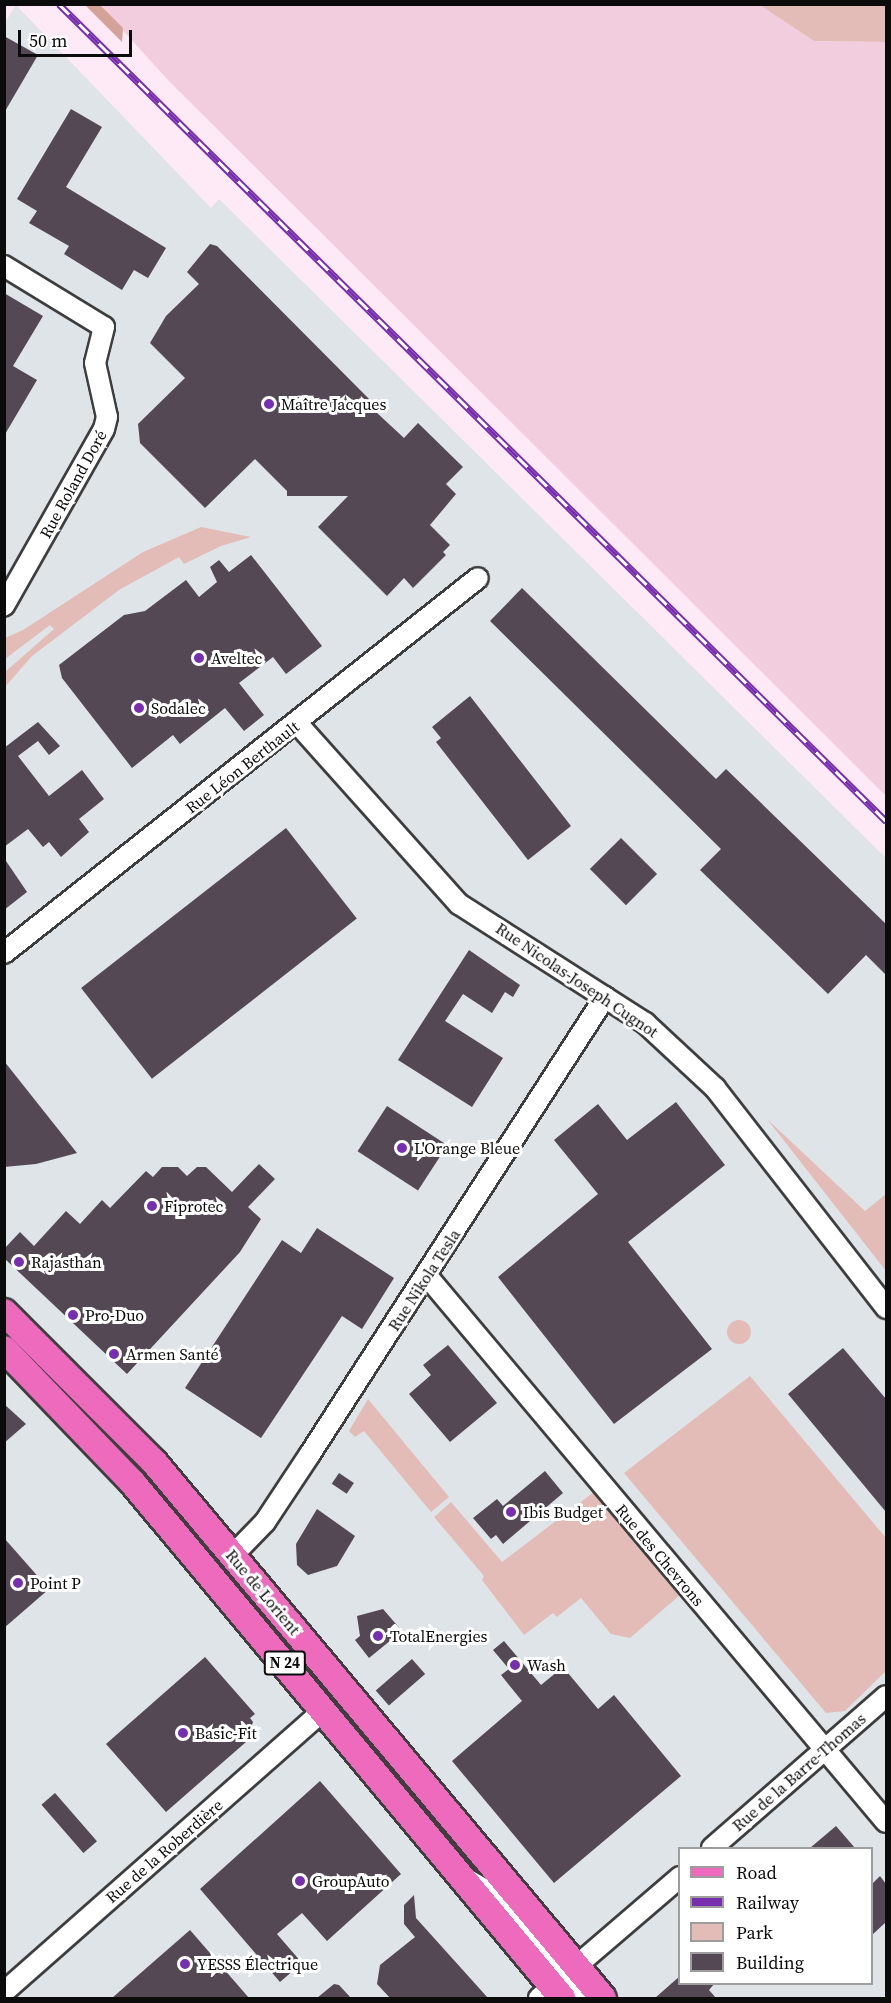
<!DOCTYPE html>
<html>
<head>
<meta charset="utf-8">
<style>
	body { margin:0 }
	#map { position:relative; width:891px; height:2003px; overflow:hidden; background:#fdeaf6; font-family:"Source Serif 4",serif }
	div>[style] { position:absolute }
	.industrial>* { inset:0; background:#dfe4e9 }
	.farmland>* { inset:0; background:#f1cdde }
	.green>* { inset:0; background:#e4bcb7 }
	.round { border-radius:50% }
	.forest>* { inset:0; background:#d4a298 }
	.building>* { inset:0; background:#534853; transform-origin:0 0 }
	.roads { filter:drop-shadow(2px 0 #3e3e3e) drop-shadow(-2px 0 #3e3e3e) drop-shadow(0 2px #3e3e3e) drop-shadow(0 -2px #3e3e3e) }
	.minor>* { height:20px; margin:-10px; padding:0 10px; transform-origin:10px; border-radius:10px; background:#fff }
	.major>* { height:26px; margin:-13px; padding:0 13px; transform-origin:13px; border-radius:13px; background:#ed6abd }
	.rail>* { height:7px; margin-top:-3.5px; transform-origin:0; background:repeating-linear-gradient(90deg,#fff 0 14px,#772faf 0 28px); box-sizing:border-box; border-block:2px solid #772faf }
	.dots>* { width:16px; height:16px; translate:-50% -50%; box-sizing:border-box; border:3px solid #fff; border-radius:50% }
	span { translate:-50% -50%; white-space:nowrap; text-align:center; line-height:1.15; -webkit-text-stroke:6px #fff; paint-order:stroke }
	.shield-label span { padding:2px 4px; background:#fff; border:2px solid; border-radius:4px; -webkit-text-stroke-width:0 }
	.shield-label { font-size:15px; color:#0b0b0b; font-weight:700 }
	.poi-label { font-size:16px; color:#0b0b0b }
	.left { translate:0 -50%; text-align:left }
	.street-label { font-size:16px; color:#0b0b0b }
	.frame { position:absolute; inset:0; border:6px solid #0b0b0b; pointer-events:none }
	.legend { position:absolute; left:678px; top:1847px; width:195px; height:138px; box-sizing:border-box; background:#fff; border:2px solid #9d9d9d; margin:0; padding:8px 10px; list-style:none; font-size:18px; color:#0b0b0b }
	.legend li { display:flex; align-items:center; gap:12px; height:30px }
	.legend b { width:30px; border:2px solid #9d9d9d }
	.scale { position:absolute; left:18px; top:30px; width:114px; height:27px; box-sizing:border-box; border:3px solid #0b0b0b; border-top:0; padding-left:8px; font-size:18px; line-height:21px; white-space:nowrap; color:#0b0b0b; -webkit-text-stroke:4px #fff; paint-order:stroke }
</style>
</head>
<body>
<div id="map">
	<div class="industrial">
		<i style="clip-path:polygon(evenodd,16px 5px,211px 208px,219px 199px,886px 858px,886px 1998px,5px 1998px,4px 24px,16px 5px,680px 1848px,872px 1848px,872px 1984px,680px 1984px,680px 1848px)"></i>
	</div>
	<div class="farmland">
		<i style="clip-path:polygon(760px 4px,814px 41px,886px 42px,886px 796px,167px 79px,100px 5px)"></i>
	</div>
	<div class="green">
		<i style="clip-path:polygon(760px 5px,886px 5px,886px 42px,814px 41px)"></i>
		<i style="clip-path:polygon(201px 527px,251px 537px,221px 546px,184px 564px,179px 557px,119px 590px,32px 656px,5px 687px,5px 672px,54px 629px,50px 625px,5px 659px,5px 638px,23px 630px,143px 552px)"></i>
		<i style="clip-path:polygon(767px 1119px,865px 1211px,886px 1194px,886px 1271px)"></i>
		<i class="round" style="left:727px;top:1320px;width:24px;height:24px"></i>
		<i style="clip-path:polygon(750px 1376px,886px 1538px,886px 1671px,845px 1711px,826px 1713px,624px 1473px)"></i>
		<i style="clip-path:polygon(368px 1399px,449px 1497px,431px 1512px,364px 1431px,355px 1437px,349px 1431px)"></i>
		<i style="clip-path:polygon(594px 1492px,680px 1595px,630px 1638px,611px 1634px,581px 1598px,557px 1617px,553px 1613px,524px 1635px,482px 1580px,484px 1576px,434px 1517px,451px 1502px,502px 1562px)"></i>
	</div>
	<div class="forest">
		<i style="clip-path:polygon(85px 5px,100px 5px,123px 28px,122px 42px)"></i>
	</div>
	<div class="building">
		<i style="clip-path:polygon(4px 36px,38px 55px,4px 113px)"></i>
		<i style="clip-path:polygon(71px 109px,102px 127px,66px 187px,166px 248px,148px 278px,134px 270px,122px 290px,64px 254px,69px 246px,29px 223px,37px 211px,17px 199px)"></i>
		<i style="clip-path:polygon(210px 244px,217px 246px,379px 409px,376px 412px,404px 438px,418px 423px,463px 467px,446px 484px,456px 494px,430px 525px,450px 545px,443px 552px,446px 555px,413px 588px,404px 578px,387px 596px,318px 527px,348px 496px,287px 496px,287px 491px,255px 459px,205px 508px,140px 443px,138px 424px,185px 378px,150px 343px,166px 316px,199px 284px,187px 272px)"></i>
		<i style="clip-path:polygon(4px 293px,43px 316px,13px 366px,37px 380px,4px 436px)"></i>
		<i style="clip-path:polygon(251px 555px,322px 646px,286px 674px,273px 657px,239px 683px,264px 715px,244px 731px,225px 708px,180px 744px,173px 735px,132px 768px,62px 678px,59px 665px,124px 615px,145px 611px,186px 580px,199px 597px,217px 582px,210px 567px,219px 560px,229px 572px)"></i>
		<i style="clip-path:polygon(522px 588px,716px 779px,726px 769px,886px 924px,886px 975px,866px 955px,828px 994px,700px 870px,721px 849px,490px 621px)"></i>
		<i style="clip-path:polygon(470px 696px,571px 826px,528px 860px,436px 742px,441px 738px,432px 727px)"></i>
		<i style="clip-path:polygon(38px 722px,60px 746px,49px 755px,38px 741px,18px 756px,49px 796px,82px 770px,104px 799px,79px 819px,89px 832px,61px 857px,49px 842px,43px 847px,28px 829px,4px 847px,4px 748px)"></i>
		<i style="left:286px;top:828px;width:115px;height:260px;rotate:52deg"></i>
		<i style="left:621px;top:838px;width:51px;height:44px;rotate:45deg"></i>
		<i style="clip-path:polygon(4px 858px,27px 892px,4px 910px)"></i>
		<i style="clip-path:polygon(469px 950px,520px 985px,513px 997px,505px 992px,492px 1013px,463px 994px,445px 1021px,503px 1058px,472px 1107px,398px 1060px)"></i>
		<i style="clip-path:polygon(4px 1061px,77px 1153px,36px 1164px,4px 1167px)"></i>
		<i style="clip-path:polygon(676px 1102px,725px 1165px,628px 1242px,712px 1349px,614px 1424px,498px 1277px,598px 1194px,554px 1140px,598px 1104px,627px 1140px)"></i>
		<i style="left:387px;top:1106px;width:72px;height:54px;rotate:33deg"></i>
		<i style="clip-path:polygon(259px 1164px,275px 1179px,248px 1207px,261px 1219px,240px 1252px,127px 1374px,4px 1258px,4px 1249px,20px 1232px,34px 1246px,66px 1211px,80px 1224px,102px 1200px,110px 1208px,146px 1171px,153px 1177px,162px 1167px,178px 1167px,187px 1176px,197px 1167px,206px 1167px,232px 1192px)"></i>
		<i style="clip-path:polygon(317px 1228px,394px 1278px,362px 1329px,342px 1316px,261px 1438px,185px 1388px,282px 1240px,301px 1253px)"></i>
		<i style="clip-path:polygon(448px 1345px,497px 1403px,450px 1442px,409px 1394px,431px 1375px,423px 1365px)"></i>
		<i style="clip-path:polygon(843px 1348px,886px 1399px,886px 1512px,788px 1394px)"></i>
		<i style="clip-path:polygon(4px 1404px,26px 1424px,4px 1443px)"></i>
		<i style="clip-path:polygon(545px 1471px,563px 1493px,503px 1544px,496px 1535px,491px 1539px,473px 1518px,497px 1499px,503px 1506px)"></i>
		<i style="left:339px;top:1473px;width:18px;height:13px;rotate:34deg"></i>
		<i style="clip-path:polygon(317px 1509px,355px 1536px,337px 1566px,308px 1575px,297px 1565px,296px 1544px)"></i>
		<i style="clip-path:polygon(4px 1538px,49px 1589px,4px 1628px)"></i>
		<i style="clip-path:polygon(383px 1609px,402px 1631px,369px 1658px,355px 1640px,360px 1636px,357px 1616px)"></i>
		<i style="clip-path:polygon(504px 1641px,541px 1685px,563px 1667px,598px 1709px,614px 1695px,681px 1776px,554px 1883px,452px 1761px,522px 1701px,501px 1675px,509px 1669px,493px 1650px)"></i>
		<i style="clip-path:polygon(205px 1657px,255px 1714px,250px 1718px,253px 1722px,246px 1742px,166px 1812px,106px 1744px)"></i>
		<i style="left:412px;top:1659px;width:20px;height:48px;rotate:49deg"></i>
		<i style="clip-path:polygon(320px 1781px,401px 1874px,327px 1941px,302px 1913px,277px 1934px,302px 1963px,280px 1982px,200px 1889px)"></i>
		<i style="left:55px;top:1793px;width:64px;height:18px;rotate:49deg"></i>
		<i style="clip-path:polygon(836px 1826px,855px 1848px,810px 1848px)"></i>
		<i style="clip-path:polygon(880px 1876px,886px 1884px,886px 1922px,872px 1935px,872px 1884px)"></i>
		<i style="clip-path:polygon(414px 1895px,416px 1918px,488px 1998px,390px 1998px,377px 1984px,380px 1965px,415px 1937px,404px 1924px,404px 1905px)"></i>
		<i style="clip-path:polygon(190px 1930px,249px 1998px,112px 1998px)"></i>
		<i style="clip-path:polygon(680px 1976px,680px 1983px,715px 1983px,709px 1990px,716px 1998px,655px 1998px)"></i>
		<i style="clip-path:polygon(334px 1984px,339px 1985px,351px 1998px,317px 1998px)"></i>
	</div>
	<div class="roads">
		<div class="minor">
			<i style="left:4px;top:266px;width:117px;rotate:31.4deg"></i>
			<i style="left:104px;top:327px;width:37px;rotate:104deg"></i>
			<i style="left:95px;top:363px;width:55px;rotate:77.5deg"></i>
			<i style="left:107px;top:417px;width:12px;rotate:104deg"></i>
			<i style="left:104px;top:429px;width:203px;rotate:119.5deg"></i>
			<i style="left:297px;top:723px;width:243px;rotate:48.2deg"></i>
			<i style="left:459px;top:904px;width:221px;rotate:32.6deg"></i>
			<i style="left:645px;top:1023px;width:96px;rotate:42.9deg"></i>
			<i style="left:715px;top:1088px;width:279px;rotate:52.1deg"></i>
			<i style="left:4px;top:953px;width:604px;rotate:-38.35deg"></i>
			<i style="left:427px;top:1276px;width:713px;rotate:49.95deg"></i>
			<i style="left:233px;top:1555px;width:46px;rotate:-45.9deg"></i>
			<i style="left:265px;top:1522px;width:82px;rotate:-56.5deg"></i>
			<i style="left:310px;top:1454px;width:544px;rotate:-57.16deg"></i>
			<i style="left:712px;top:1848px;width:231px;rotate:-41.1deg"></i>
			<i style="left:468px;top:1880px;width:36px;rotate:30deg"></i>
			<i style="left:499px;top:1898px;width:88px;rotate:50.5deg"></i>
			<i style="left:555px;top:1966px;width:13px;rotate:23deg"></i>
			<i style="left:567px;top:1971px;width:10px;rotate:-17deg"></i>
			<i style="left:553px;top:1987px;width:16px"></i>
			<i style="left:569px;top:1987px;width:18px;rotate:38deg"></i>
			<i style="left:4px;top:1992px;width:427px;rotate:-41.4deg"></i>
			<i style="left:539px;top:1998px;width:186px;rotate:-40.6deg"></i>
		</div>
		<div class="major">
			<i style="left:4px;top:1312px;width:212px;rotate:45deg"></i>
			<i style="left:154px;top:1462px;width:699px;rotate:50.05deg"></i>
			<i style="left:4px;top:1349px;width:185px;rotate:46.1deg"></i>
			<i style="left:132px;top:1482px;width:672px;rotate:50.19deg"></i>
		</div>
	</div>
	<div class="rail">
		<i style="left:59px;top:4px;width:1163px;rotate:44.65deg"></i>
	</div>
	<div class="dots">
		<i style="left:269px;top:404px;background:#772faf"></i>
		<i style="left:199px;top:658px;background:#772faf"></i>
		<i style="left:139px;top:708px;background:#772faf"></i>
		<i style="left:402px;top:1148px;background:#772faf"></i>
		<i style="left:152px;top:1206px;background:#772faf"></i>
		<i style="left:19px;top:1262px;background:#772faf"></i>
		<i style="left:73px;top:1315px;background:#772faf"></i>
		<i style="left:114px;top:1354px;background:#772faf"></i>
		<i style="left:511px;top:1512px;background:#772faf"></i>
		<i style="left:18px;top:1583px;background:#772faf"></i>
		<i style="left:378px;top:1636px;background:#772faf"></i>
		<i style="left:515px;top:1665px;background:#772faf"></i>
		<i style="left:183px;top:1733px;background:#772faf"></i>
		<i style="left:300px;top:1881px;background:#772faf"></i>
		<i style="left:185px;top:1964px;background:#772faf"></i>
	</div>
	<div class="shield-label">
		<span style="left:285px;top:1663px">N 24</span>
	</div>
	<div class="poi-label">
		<span class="left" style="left:281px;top:404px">Maître Jacques</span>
		<span class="left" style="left:211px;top:658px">Aveltec</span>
		<span class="left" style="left:151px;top:708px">Sodalec</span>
		<span class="left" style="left:414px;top:1148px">L'Orange Bleue</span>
		<span class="left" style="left:164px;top:1206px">Fiprotec</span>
		<span class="left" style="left:31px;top:1262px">Rajasthan</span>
		<span class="left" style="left:85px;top:1315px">Pro-Duo</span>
		<span class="left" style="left:126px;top:1354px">Armen Santé</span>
		<span class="left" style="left:523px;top:1512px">Ibis Budget</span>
		<span class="left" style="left:30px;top:1583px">Point P</span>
		<span class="left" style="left:390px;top:1636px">TotalEnergies</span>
		<span class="left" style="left:527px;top:1665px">Wash</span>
		<span class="left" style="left:195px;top:1733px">Basic-Fit</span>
		<span class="left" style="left:312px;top:1881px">GroupAuto</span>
		<span class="left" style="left:197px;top:1964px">YESSS Électrique</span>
	</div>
	<div class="street-label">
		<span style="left:73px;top:484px;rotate:-61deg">Rue Roland Doré</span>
		<span style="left:242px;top:767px;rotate:-38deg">Rue Léon Berthault</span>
		<span style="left:577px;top:980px;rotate:34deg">Rue Nicolas-Joseph Cugnot</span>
		<span style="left:424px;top:1280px;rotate:-57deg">Rue Nikola Tesla</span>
		<span style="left:660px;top:1555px;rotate:50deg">Rue des Chevrons</span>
		<span style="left:263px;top:1592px;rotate:50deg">Rue de Lorient</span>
		<span style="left:799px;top:1772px;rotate:-41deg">Rue de la Barre-Thomas</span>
		<span style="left:164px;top:1851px;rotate:-41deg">Rue de la Roberdière</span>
	</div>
	<div class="frame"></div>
	<ul class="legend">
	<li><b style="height:8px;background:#ed6abd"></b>Road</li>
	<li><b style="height:8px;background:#772faf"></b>Railway</li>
	<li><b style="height:16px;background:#e4bcb7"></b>Park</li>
	<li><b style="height:16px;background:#534853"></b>Building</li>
	</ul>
	<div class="scale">50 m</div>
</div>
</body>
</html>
